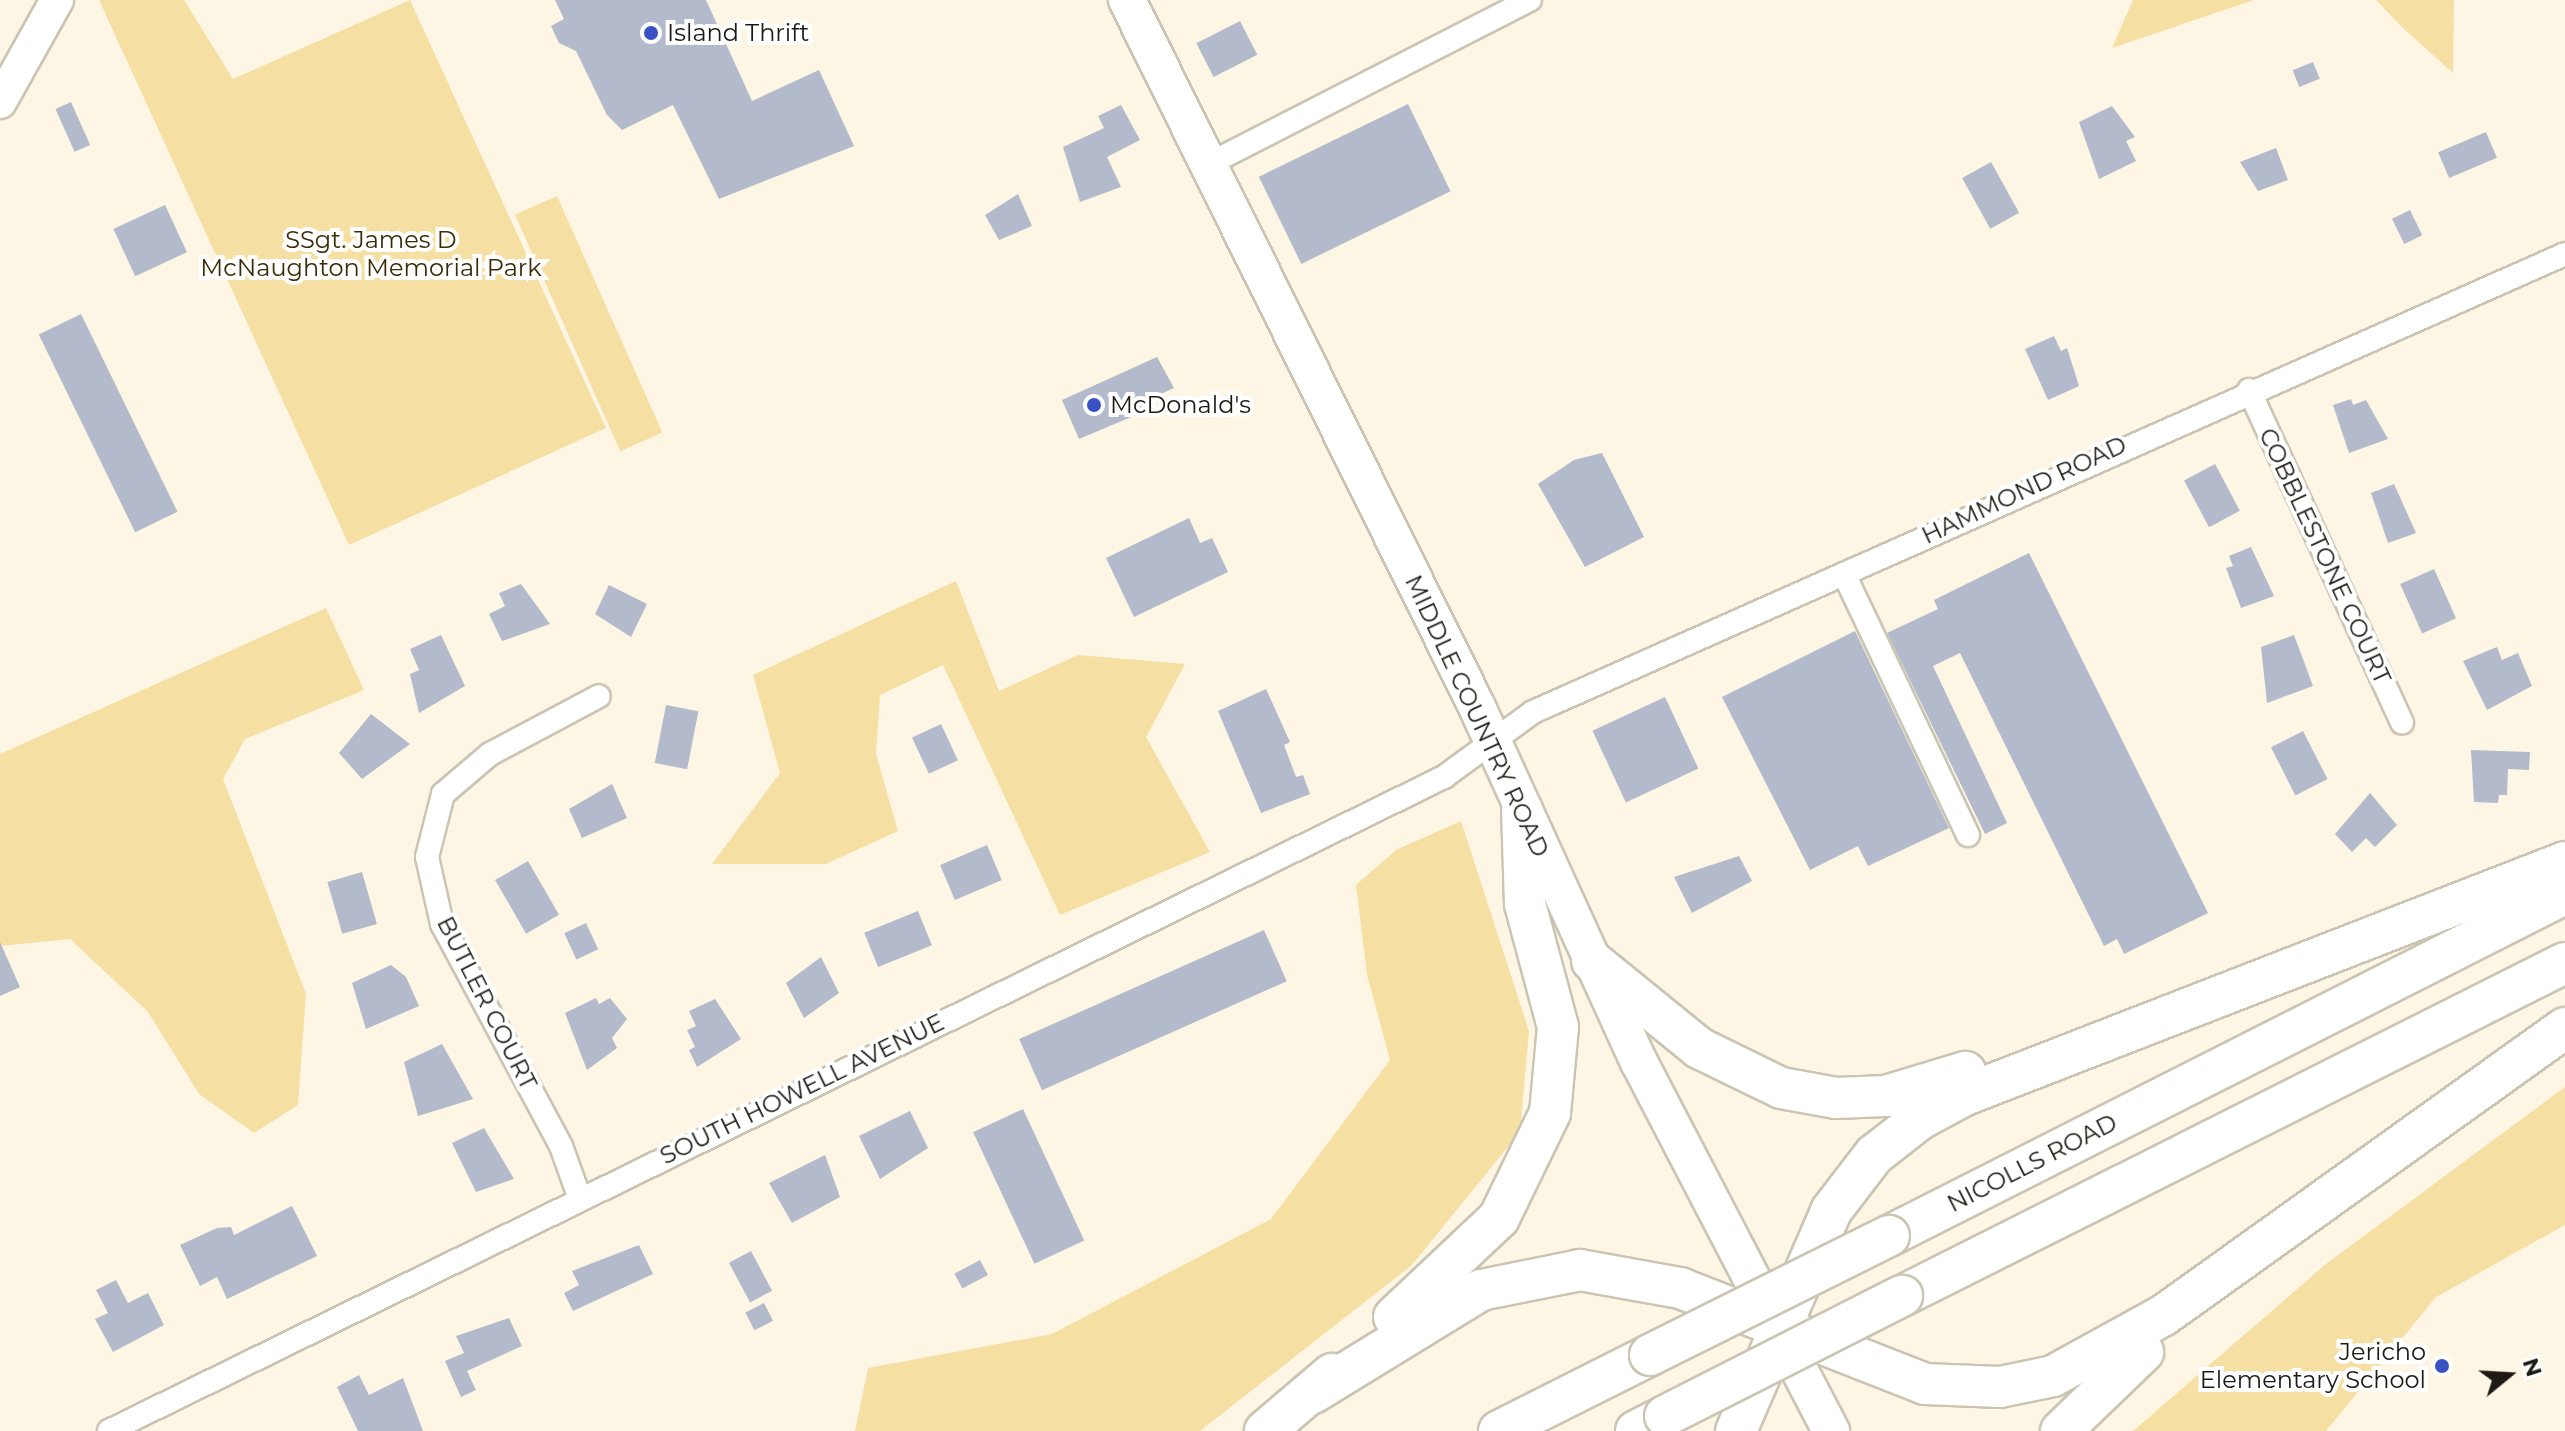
<!DOCTYPE html>
<html>
<head>
<meta charset="utf-8">
<style>
	body { margin:0 }
	#map { position:relative; width:2565px; height:1431px; overflow:hidden; background:#fdf6e4; font-family:Montserrat,sans-serif }
	div>[style] { position:absolute }
	.green>* { inset:0; background:#f5dfa3; transform-origin:0 0 }
	.building>* { inset:0; background:#b3bacb; transform-origin:0 0 }
	.roads { filter:drop-shadow(2px 0 #cac4b2) drop-shadow(-2px 0 #cac4b2) drop-shadow(0 2px #cac4b2) drop-shadow(0 -2px #cac4b2) }
	.street>* { height:22px; margin:-11px; padding:0 11px; transform-origin:11px; border-radius:11px; background:#fff }
	.secondary>* { height:32px; margin:-16px; padding:0 16px; transform-origin:16px; border-radius:16px; background:#fff }
	.primary>* { height:36px; margin:-18px; padding:0 18px; transform-origin:18px; border-radius:18px; background:#fff }
	.highway>* { height:40px; margin:-20px; padding:0 20px; transform-origin:20px; border-radius:20px; background:#fff }
	.bridges { filter:drop-shadow(2px 0 #cac4b2) drop-shadow(-2px 0 #cac4b2) drop-shadow(0 2px #cac4b2) drop-shadow(0 -2px #cac4b2) }
	.highway-bridge>* { height:40px; margin:-20px; padding:0 20px; transform-origin:20px; border-radius:20px; background:#fff }
	.dots>* { width:22px; height:22px; translate:-50% -50%; box-sizing:border-box; border:4px solid #fff; border-radius:50% }
	span { translate:-50% -50%; white-space:nowrap; text-align:center; line-height:1.15; -webkit-text-stroke:8px #fff; paint-order:stroke }
	.poi-label { font-size:24px; color:#1c1a13 }
	.left { translate:0 -50%; text-align:left }
	.right { translate:-100% -50%; text-align:right }
	.park-label { font-size:24px; color:#392d07 }
	.street-label { font-size:24px; color:#1c1a13 }
	.north { position:absolute; left:2469px; top:1335px; width:80px; height:80px; -webkit-text-stroke:6px #fff; paint-order:stroke; rotate:72deg; font-size:22px; font-weight:700; line-height:32px; text-align:center; color:#1c1a13 }
	.north::after { content:''; display:block; margin:auto; width:28px; height:36px; background:#1c1a13; clip-path:polygon(50% 0,100% 100%,50% 72%,0 100%) }
</style>
</head>
<body>
<div id="map">
	<div class="green">
		<i style="clip-path:polygon(99px 0,184px 0,233px 79px,410px 0,606px 428px,349px 545px)"></i>
		<i style="clip-path:polygon(2133px 0,2254px 0,2112px 48px)"></i>
		<i style="clip-path:polygon(2376px 0,2454px 0,2453px 73px,2404px 29px)"></i>
		<i style="left:557px;top:196px;width:259px;height:46px;rotate:66deg"></i>
		<i style="clip-path:polygon(956px 581px,999px 691px,1078px 655px,1185px 664px,1146px 737px,1210px 852px,1060px 915px,943px 665px,880px 695px,876px 754px,898px 831px,826px 864px,712px 864px,780px 773px,753px 675px)"></i>
		<i style="clip-path:polygon(326px 608px,364px 690px,245px 739px,223px 779px,306px 994px,298px 1105px,254px 1133px,199px 1094px,148px 1012px,70px 939px,0 946px,0 754px)"></i>
		<i style="clip-path:polygon(1461px 821px,1529px 1031px,1520px 1132px,1412px 1265px,1200px 1431px,855px 1431px,868px 1368px,1052px 1334px,1271px 1219px,1390px 1060px,1367px 975px,1356px 885px,1396px 850px)"></i>
		<i style="clip-path:polygon(2565px 1087px,2565px 1225px,2436px 1297px,2326px 1431px,2133px 1431px,2326px 1264px)"></i>
	</div>
	<div class="building">
		<i style="clip-path:polygon(555px 0,706px 0,752px 101px,819px 70px,854px 146px,719px 199px,673px 105px,622px 130px,607px 115px,576px 51px,559px 43px,551px 26px,564px 19px)"></i>
		<i style="left:1240px;top:21px;width:38px;height:49px;rotate:63deg"></i>
		<i style="left:2313px;top:62px;width:18px;height:22px;rotate:68deg"></i>
		<i style="left:71px;top:102px;width:47px;height:17px;rotate:66deg"></i>
		<i style="left:1408px;top:104px;width:97px;height:166px;rotate:64deg"></i>
		<i style="clip-path:polygon(1121px 105px,1140px 140px,1107px 157px,1121px 187px,1080px 202px,1063px 147px,1104px 128px,1098px 116px)"></i>
		<i style="clip-path:polygon(2112px 106px,2135px 137px,2126px 141px,2136px 161px,2099px 179px,2079px 122px)"></i>
		<i style="left:2486px;top:132px;width:28px;height:52px;rotate:67deg"></i>
		<i style="clip-path:polygon(2276px 148px,2288px 180px,2258px 191px,2240px 162px)"></i>
		<i style="left:1991px;top:162px;width:58px;height:33px;rotate:61deg"></i>
		<i style="clip-path:polygon(1018px 194px,1032px 226px,999px 240px,985px 215px)"></i>
		<i style="left:165px;top:205px;width:52px;height:57px;rotate:65deg"></i>
		<i style="left:2410px;top:210px;width:28px;height:20px;rotate:64deg"></i>
		<i style="left:81px;top:314px;width:220px;height:47px;rotate:64deg"></i>
		<i style="clip-path:polygon(2054px 336px,2061px 351px,2067px 348px,2079px 386px,2048px 400px,2025px 349px)"></i>
		<i style="clip-path:polygon(1157px 357px,1174px 388px,1152px 398px,1155px 407px,1079px 439px,1062px 400px)"></i>
		<i style="clip-path:polygon(2351px 399px,2353px 405px,2366px 400px,2388px 439px,2349px 453px,2333px 405px)"></i>
		<i style="clip-path:polygon(1602px 453px,1644px 537px,1585px 567px,1538px 484px,1574px 460px)"></i>
		<i style="left:2215px;top:464px;width:53px;height:35px;rotate:62deg"></i>
		<i style="clip-path:polygon(2394px 484px,2416px 533px,2388px 543px,2371px 493px)"></i>
		<i style="clip-path:polygon(1189px 518px,1200px 543px,1212px 538px,1228px 572px,1134px 617px,1106px 558px)"></i>
		<i style="clip-path:polygon(2251px 547px,2274px 596px,2241px 608px,2226px 568px,2233px 566px,2229px 556px)"></i>
		<i style="clip-path:polygon(2029px 553px,2208px 913px,2124px 954px,2117px 939px,2104px 946px,1960px 653px,1933px 666px,2007px 823px,1985px 834px,1887px 633px,1938px 609px,1934px 600px)"></i>
		<i style="left:2434px;top:569px;width:54px;height:37px;rotate:66deg"></i>
		<i style="clip-path:polygon(521px 584px,550px 624px,502px 641px,489px 614px,505px 606px,499px 593px)"></i>
		<i style="clip-path:polygon(609px 585px,647px 604px,631px 637px,595px 614px)"></i>
		<i style="clip-path:polygon(1855px 631px,1949px 828px,1868px 866px,1858px 846px,1810px 870px,1722px 697px)"></i>
		<i style="clip-path:polygon(441px 635px,465px 686px,419px 713px,410px 674px,419px 670px,410px 649px)"></i>
		<i style="clip-path:polygon(2294px 635px,2313px 686px,2267px 703px,2261px 647px)"></i>
		<i style="clip-path:polygon(2497px 647px,2502px 660px,2518px 653px,2532px 686px,2487px 710px,2463px 661px)"></i>
		<i style="clip-path:polygon(1266px 689px,1290px 742px,1284px 745px,1296px 777px,1303px 775px,1310px 794px,1261px 813px,1218px 711px)"></i>
		<i style="left:1665px;top:697px;width:79px;height:80px;rotate:65deg"></i>
		<i style="left:666px;top:705px;width:33px;height:59px;rotate:11deg"></i>
		<i style="clip-path:polygon(371px 714px,410px 744px,362px 779px,339px 753px)"></i>
		<i style="left:941px;top:724px;width:40px;height:32px;rotate:65deg"></i>
		<i style="left:2303px;top:731px;width:54px;height:36px;rotate:63deg"></i>
		<i style="clip-path:polygon(2471px 750px,2530px 752px,2529px 770px,2508px 769px,2507px 795px,2499px 795px,2498px 803px,2474px 802px)"></i>
		<i style="clip-path:polygon(612px 784px,627px 818px,582px 838px,569px 809px)"></i>
		<i style="clip-path:polygon(2370px 793px,2397px 825px,2375px 847px,2366px 838px,2352px 852px,2335px 834px)"></i>
		<i style="left:987px;top:845px;width:38px;height:51px;rotate:67deg"></i>
		<i style="clip-path:polygon(1739px 856px,1752px 881px,1692px 913px,1674px 877px)"></i>
		<i style="left:528px;top:861px;width:62px;height:38px;rotate:60deg"></i>
		<i style="left:362px;top:872px;width:54px;height:36px;rotate:74deg"></i>
		<i style="left:918px;top:911px;width:37px;height:58px;rotate:68deg"></i>
		<i style="left:586px;top:923px;width:29px;height:24px;rotate:65deg"></i>
		<i style="left:1264px;top:930px;width:56px;height:268px;rotate:66deg"></i>
		<i style="clip-path:polygon(0 942px,20px 987px,0 996px)"></i>
		<i style="clip-path:polygon(821px 957px,839px 993px,804px 1018px,786px 983px)"></i>
		<i style="clip-path:polygon(391px 965px,406px 977px,419px 1006px,366px 1029px,352px 983px)"></i>
		<i style="clip-path:polygon(596px 998px,599px 1004px,610px 998px,627px 1019px,612px 1038px,617px 1048px,587px 1070px,565px 1013px)"></i>
		<i style="clip-path:polygon(715px 999px,741px 1039px,697px 1067px,689px 1050px,695px 1047px,687px 1030px,696px 1026px,689px 1011px)"></i>
		<i style="clip-path:polygon(442px 1044px,473px 1099px,418px 1116px,404px 1062px)"></i>
		<i style="left:1023px;top:1109px;width:145px;height:55px;rotate:65deg"></i>
		<i style="clip-path:polygon(910px 1111px,928px 1148px,880px 1179px,859px 1136px)"></i>
		<i style="clip-path:polygon(484px 1128px,514px 1179px,476px 1192px,452px 1143px)"></i>
		<i style="clip-path:polygon(825px 1155px,840px 1197px,792px 1223px,769px 1183px)"></i>
		<i style="clip-path:polygon(292px 1206px,317px 1256px,227px 1299px,217px 1277px,200px 1286px,180px 1245px,217px 1228px,231px 1227px,234px 1235px)"></i>
		<i style="clip-path:polygon(639px 1245px,653px 1274px,573px 1311px,564px 1293px,579px 1285px,572px 1271px)"></i>
		<i style="left:751px;top:1251px;width:45px;height:25px;rotate:62deg"></i>
		<i style="left:980px;top:1260px;width:17px;height:29px;rotate:62deg"></i>
		<i style="clip-path:polygon(116px 1280px,128px 1303px,148px 1293px,164px 1325px,113px 1352px,95px 1319px,108px 1313px,96px 1290px)"></i>
		<i style="left:764px;top:1303px;width:20px;height:21px;rotate:63deg"></i>
		<i style="clip-path:polygon(509px 1318px,522px 1346px,467px 1371px,476px 1390px,461px 1397px,445px 1361px,464px 1353px,456px 1336px)"></i>
		<i style="clip-path:polygon(359px 1375px,369px 1395px,403px 1378px,423px 1431px,358px 1431px,337px 1387px)"></i>
	</div>
	<div class="roads">
		<div class="street">
			<i style="left:1205px;top:166px;width:365px;rotate:-27.1deg"></i>
			<i style="left:2249px;top:390px;width:366px;rotate:65.3deg"></i>
			<i style="left:1844px;top:574px;width:289px;rotate:64.6deg"></i>
			<i style="left:580px;top:1199px;width:56px;rotate:-109.7deg"></i>
			<i style="left:561px;top:1146px;width:252px;rotate:-118.2deg"></i>
			<i style="left:442px;top:924px;width:69px;rotate:-102.6deg"></i>
			<i style="left:427px;top:857px;width:65px;rotate:-75.7deg"></i>
			<i style="left:443px;top:794px;width:62px;rotate:-40.4deg"></i>
			<i style="left:490px;top:754px;width:123px;rotate:-28deg"></i>
			<i style="left:109px;top:1431px;width:1487px;rotate:-26.1deg"></i>
			<i style="left:1444px;top:777px;width:110px;rotate:-36.1deg"></i>
			<i style="left:1533px;top:712px;width:1129px;rotate:-23.93deg"></i>
		</div>
		<div class="secondary">
			<i style="left:0;top:102px;width:117px;rotate:-60.8deg"></i>
		</div>
		<div class="primary">
			<i style="left:1127px;top:0;width:789px;rotate:63.66deg"></i>
			<i style="left:1477px;top:707px;width:390px;rotate:65.5deg"></i>
			<i style="left:1639px;top:1062px;width:416px;rotate:62.5deg"></i>
		</div>
		<div class="highway">
			<i style="left:1592px;top:961px;width:138px;rotate:39.1deg"></i>
			<i style="left:1699px;top:1048px;width:91px;rotate:26deg"></i>
			<i style="left:1781px;top:1088px;width:56px;rotate:10.3deg"></i>
			<i style="left:1836px;top:1098px;width:50px;rotate:-2.3deg"></i>
			<i style="left:1886px;top:1096px;width:83px;rotate:-16.9deg"></i>
			<i style="left:1889px;top:1236px;width:758px;rotate:-26.84deg"></i>
			<i style="left:1902px;top:1296px;width:742px;rotate:-26.67deg"></i>
			<i style="left:1394px;top:1317px;width:144px;rotate:-43.3deg"></i>
			<i style="left:1499px;top:1218px;width:117px;rotate:-64.1deg"></i>
			<i style="left:1550px;top:1113px;width:86px;rotate:-84.7deg"></i>
			<i style="left:1558px;top:1027px;width:127px;rotate:-105deg"></i>
			<i style="left:1525px;top:904px;width:94px;rotate:-91.8deg"></i>
			<i style="left:1313px;top:1393px;width:197px;rotate:-31.5deg"></i>
			<i style="left:1481px;top:1290px;width:101px;rotate:-11.4deg"></i>
			<i style="left:1580px;top:1270px;width:102px;rotate:10.2deg"></i>
			<i style="left:1680px;top:1288px;width:263px;rotate:21.4deg"></i>
			<i style="left:1925px;top:1384px;width:75px;rotate:2.3deg"></i>
			<i style="left:2000px;top:1387px;width:54px;rotate:-11.7deg"></i>
			<i style="left:2053px;top:1376px;width:127px;rotate:-28.8deg"></i>
			<i style="left:2164px;top:1315px;width:493px;rotate:-35.6deg"></i>
			<i style="left:1265px;top:1431px;width:88px;rotate:-40.4deg"></i>
			<i style="left:1499px;top:1431px;width:169px;rotate:-26.7deg"></i>
			<i style="left:1636px;top:1431px;width:33px;rotate:-27deg"></i>
			<i style="left:1736px;top:1431px;width:240px;rotate:-66.6deg"></i>
			<i style="left:1831px;top:1211px;width:71px;rotate:-52.5deg"></i>
			<i style="left:1874px;top:1155px;width:58px;rotate:-38deg"></i>
			<i style="left:1920px;top:1119px;width:51px;rotate:-28.1deg"></i>
			<i style="left:1965px;top:1095px;width:644px;rotate:-21.22deg"></i>
			<i style="left:2061px;top:1431px;width:114px;rotate:-43.9deg"></i>
		</div>
	</div>
	<div class="bridges">
		<div class="highway-bridge">
			<i style="left:1650px;top:1355px;width:267px;rotate:-26.5deg"></i>
			<i style="left:1665px;top:1416px;width:266px;rotate:-26.9deg"></i>
		</div>
	</div>
	<div class="dots">
		<i style="left:651px;top:33px;background:#3a51c4"></i>
		<i style="left:1094px;top:405px;background:#3a51c4"></i>
		<i style="left:2442px;top:1366px;background:#3a51c4"></i>
	</div>
	<div class="poi-label">
		<span class="left" style="left:667px;top:33px">Island Thrift</span>
		<span class="left" style="left:1110px;top:405px">McDonald's</span>
		<span class="right" style="left:2426px;top:1366px">Jericho<br>Elementary School</span>
	</div>
	<div class="park-label">
		<span style="left:371px;top:254px">SSgt. James D<br>McNaughton Memorial Park</span>
	</div>
	<div class="street-label">
		<span style="left:2024px;top:490px;rotate:-25deg">HAMMOND ROAD</span>
		<span style="left:2325px;top:556px;rotate:65deg">COBBLESTONE COURT</span>
		<span style="left:1477px;top:716px;rotate:65deg">MIDDLE COUNTRY ROAD</span>
		<span style="left:487px;top:1003px;rotate:63deg">BUTLER COURT</span>
		<span style="left:802px;top:1089px;rotate:-26deg">SOUTH HOWELL AVENUE</span>
		<span style="left:2032px;top:1163px;rotate:-27deg">NICOLLS ROAD</span>
	</div>
	<div class="north">N</div>
</div>
</body>
</html>
